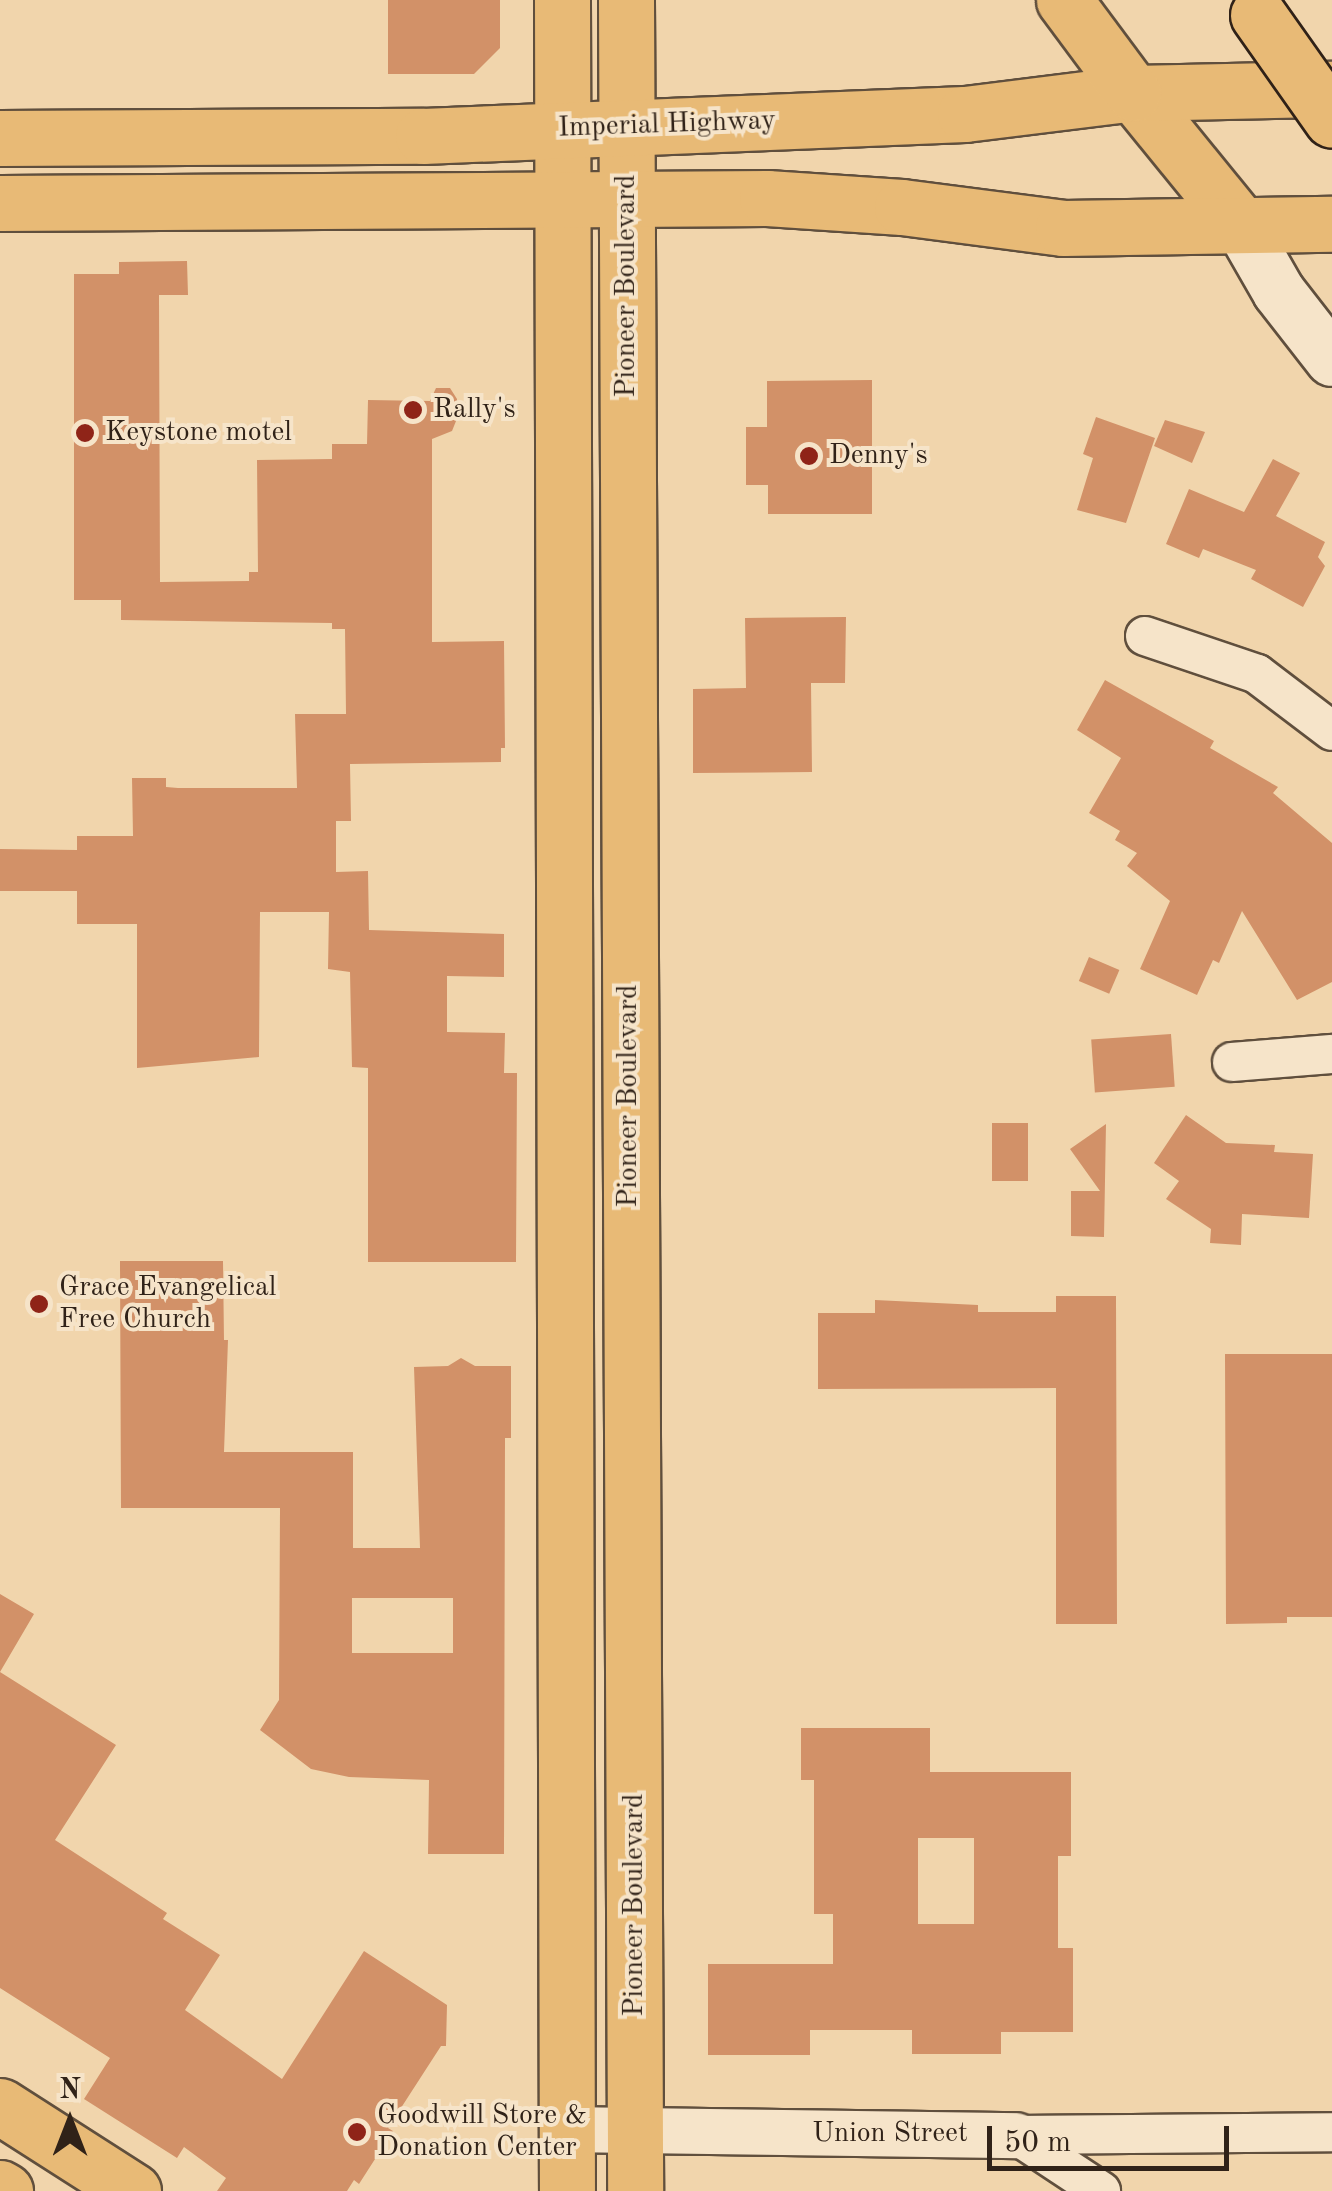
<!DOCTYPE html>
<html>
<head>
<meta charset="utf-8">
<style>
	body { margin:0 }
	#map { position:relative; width:1332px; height:2191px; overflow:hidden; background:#f1d5ac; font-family:"Old Standard TT",serif }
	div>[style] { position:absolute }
	.building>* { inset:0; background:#d29168; transform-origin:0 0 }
	.roads { filter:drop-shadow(2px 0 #604f3d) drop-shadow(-2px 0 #604f3d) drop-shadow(0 2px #604f3d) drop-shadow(0 -2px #604f3d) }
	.minor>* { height:38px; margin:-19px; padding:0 19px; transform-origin:19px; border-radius:19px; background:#f6e4c9 }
	.tertiary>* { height:45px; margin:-22.5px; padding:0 22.5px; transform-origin:22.5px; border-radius:22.5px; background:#f6e4c9 }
	.secondary>* { height:52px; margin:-26px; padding:0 26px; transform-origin:26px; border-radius:26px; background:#f6e4c9 }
	.primary>* { height:55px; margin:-27.5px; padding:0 27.5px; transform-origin:27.5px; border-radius:27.5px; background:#e8ba76 }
	.motorway>* { height:55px; margin:-27.5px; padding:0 27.5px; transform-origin:27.5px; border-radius:27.5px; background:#e8ba76 }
	.bridges { filter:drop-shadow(2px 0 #302218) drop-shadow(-2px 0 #302218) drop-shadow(0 2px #302218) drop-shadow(0 -2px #302218) }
	.motorway-bridge>* { height:55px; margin:-27.5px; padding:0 27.5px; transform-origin:27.5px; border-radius:27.5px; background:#e8ba76 }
	.dots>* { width:28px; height:28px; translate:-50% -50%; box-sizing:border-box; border:5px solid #f6e4c9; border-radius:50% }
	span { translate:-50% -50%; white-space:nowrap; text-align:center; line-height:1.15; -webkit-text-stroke:8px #f6e4c9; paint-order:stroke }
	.street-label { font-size:28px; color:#302218 }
	.poi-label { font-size:28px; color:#302218 }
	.left { translate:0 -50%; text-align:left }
	.north { position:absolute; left:20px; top:2071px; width:100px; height:100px; -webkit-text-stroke:8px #f6e4c9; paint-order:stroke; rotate:0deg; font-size:28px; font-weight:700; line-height:40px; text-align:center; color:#302218 }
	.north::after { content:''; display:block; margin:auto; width:35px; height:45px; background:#302218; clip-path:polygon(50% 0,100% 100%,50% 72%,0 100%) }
	.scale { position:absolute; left:987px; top:2126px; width:242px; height:45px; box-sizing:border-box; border:5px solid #302218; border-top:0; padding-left:12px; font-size:30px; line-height:35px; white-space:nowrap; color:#302218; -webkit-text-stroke:8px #f6e4c9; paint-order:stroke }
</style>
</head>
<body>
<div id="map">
	<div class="building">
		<i style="clip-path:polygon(388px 0,500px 0,500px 48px,474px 74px,388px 74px)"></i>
		<i style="clip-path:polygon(187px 261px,188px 295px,159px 295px,160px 582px,249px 581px,249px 572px,258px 572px,257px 460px,332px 459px,332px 444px,367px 444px,368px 400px,430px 401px,436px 388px,450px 388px,457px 399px,458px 416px,452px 431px,432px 439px,432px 642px,504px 641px,505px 748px,501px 748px,501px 762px,350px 764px,351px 821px,336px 821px,336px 872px,368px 871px,369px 930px,504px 934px,504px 977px,447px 976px,447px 1032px,505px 1033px,504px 1073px,517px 1073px,516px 1262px,368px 1262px,368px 1068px,352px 1067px,350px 972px,328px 969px,329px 912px,260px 912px,259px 1057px,137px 1068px,137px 924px,77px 924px,77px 891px,0 891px,0 849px,77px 850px,77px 836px,133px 836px,132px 778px,166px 778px,166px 787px,178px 788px,297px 788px,295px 714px,346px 714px,345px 629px,332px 629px,332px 623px,121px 620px,121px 600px,74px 600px,74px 274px,119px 274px,119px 262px)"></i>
		<i style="clip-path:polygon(872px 380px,872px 514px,768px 514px,768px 485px,746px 485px,746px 427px,767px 427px,767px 381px)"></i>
		<i style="clip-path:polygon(1096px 417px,1155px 438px,1126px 523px,1077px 510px,1093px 458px,1083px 454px)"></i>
		<i style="clip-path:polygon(1165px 420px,1205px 432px,1192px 463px,1154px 446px)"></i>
		<i style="clip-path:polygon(1273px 459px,1300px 473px,1276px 516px,1325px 542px,1318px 557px,1325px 566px,1303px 607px,1251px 579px,1256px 570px,1203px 549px,1199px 558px,1166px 544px,1189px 489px,1244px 512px)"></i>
		<i style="clip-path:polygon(846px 617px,845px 683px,811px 683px,812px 772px,693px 773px,693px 689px,746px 688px,745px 618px)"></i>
		<i style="clip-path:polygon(1105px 680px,1214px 741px,1210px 748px,1278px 787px,1273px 793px,1332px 843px,1332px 982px,1297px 1000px,1242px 911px,1219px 963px,1213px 960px,1197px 995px,1140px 969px,1170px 901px,1127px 866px,1137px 853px,1115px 840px,1120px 831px,1089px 813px,1121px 758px,1077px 730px)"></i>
		<i style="left:1089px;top:957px;width:33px;height:26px;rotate:23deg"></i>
		<i style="left:1171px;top:1034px;width:53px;height:80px;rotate:86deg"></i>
		<i style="clip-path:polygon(1186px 1115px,1226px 1143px,1275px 1145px,1274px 1152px,1313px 1154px,1309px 1218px,1242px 1214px,1241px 1245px,1210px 1243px,1211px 1229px,1166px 1199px,1179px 1181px,1154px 1163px)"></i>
		<i style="left:992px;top:1123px;width:36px;height:58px"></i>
		<i style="clip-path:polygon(1106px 1124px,1104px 1237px,1071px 1236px,1071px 1191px,1100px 1191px,1070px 1149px)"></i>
		<i style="clip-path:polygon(evenodd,120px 1261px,223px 1261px,224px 1340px,228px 1340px,224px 1452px,353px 1452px,353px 1548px,420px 1548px,414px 1367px,448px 1366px,461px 1358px,475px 1366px,511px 1366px,511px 1438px,505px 1438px,504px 1854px,428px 1854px,429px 1780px,349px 1777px,311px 1769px,260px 1730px,279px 1700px,280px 1508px,121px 1508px,120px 1261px,352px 1598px,453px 1598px,453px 1653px,352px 1653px,352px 1598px)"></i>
		<i style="clip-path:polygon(1056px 1296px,1116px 1296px,1117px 1624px,1056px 1624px,1056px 1388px,818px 1389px,818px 1313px,875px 1313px,875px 1300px,978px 1305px,978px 1312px,1056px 1312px)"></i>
		<i style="clip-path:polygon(1225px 1354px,1332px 1354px,1332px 1617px,1287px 1617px,1287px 1623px,1226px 1624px)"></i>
		<i style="clip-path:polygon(0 1594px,34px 1614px,0 1672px,116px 1745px,55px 1840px,167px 1913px,163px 1919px,220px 1955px,185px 2010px,282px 2079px,364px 1951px,447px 2005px,446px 2046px,441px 2046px,388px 2128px,393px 2131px,359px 2184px,354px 2180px,347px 2191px,217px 2191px,226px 2178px,184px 2147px,177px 2158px,84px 2099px,110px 2058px,0 1988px)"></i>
		<i style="clip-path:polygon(evenodd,801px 1728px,930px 1728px,930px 1772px,1071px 1772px,1071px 1856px,1058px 1856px,1058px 1948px,1073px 1948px,1073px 2032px,1001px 2032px,1001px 2054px,912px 2054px,912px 2030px,810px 2030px,810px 2055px,708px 2055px,708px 1964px,833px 1964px,833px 1914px,814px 1914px,814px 1780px,801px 1780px,801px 1728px,918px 1838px,974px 1838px,974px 1924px,918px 1924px,918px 1838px)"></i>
	</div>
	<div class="roads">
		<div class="minor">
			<i style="left:1145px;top:636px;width:118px;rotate:18.7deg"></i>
			<i style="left:1257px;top:674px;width:94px;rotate:37.2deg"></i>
			<i style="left:1232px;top:1062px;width:100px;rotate:-4.6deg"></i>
			<i style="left:1016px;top:2135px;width:316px;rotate:-0.5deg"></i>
			<i style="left:1016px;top:2135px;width:102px;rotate:33.4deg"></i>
		</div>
		<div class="tertiary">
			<i style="left:567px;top:2129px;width:449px;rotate:0.8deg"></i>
		</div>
		<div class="secondary">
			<i style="left:1240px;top:224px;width:78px;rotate:60.2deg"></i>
			<i style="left:1279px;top:292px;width:86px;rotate:52.1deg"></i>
		</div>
		<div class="primary">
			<i style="left:562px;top:0;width:2191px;rotate:89.87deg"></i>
			<i style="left:626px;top:0;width:2191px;rotate:89.76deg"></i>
			<i style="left:1133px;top:93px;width:169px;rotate:50.8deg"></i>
			<i style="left:0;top:138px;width:423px;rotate:-0.3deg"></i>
			<i style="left:423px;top:136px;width:542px;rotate:-2.32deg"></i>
			<i style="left:965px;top:114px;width:169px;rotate:-7.1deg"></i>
			<i style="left:1133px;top:93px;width:199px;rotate:-1.2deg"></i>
			<i style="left:0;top:203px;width:767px;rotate:-0.37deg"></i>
			<i style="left:767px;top:198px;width:135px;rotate:3.8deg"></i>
			<i style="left:902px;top:207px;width:162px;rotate:7.4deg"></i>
			<i style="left:1063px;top:228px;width:269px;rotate:-0.9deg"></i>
			<i style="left:0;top:2106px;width:158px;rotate:32.6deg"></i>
			<i style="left:0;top:2188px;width:6px;rotate:31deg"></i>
		</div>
		<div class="motorway">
			<i style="left:1064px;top:0;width:116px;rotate:53.4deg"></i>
		</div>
	</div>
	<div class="bridges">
		<div class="motorway-bridge">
			<i style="left:1258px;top:15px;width:128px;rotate:54.8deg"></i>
		</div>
	</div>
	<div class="dots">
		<i style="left:413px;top:410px;background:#8f2418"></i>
		<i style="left:85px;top:433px;background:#8f2418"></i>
		<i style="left:809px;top:456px;background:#8f2418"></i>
		<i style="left:39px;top:1304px;background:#8f2418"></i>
		<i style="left:357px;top:2132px;background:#8f2418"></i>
	</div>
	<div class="street-label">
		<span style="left:667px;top:125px;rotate:-2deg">Imperial Highway</span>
		<span style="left:627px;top:286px;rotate:-90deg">Pioneer Boulevard</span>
		<span style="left:629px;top:1096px;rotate:-90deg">Pioneer Boulevard</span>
		<span style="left:635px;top:1905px;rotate:-90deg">Pioneer Boulevard</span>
		<span style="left:890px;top:2134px">Union Street</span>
	</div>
	<div class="poi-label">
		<span class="left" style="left:433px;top:410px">Rally's</span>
		<span class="left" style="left:105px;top:433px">Keystone motel</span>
		<span class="left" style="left:829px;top:456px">Denny's</span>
		<span class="left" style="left:59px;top:1304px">Grace Evangelical<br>Free Church</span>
		<span class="left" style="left:377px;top:2132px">Goodwill Store &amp;<br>Donation Center</span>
	</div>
	<div class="north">N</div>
	<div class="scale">50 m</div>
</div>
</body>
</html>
